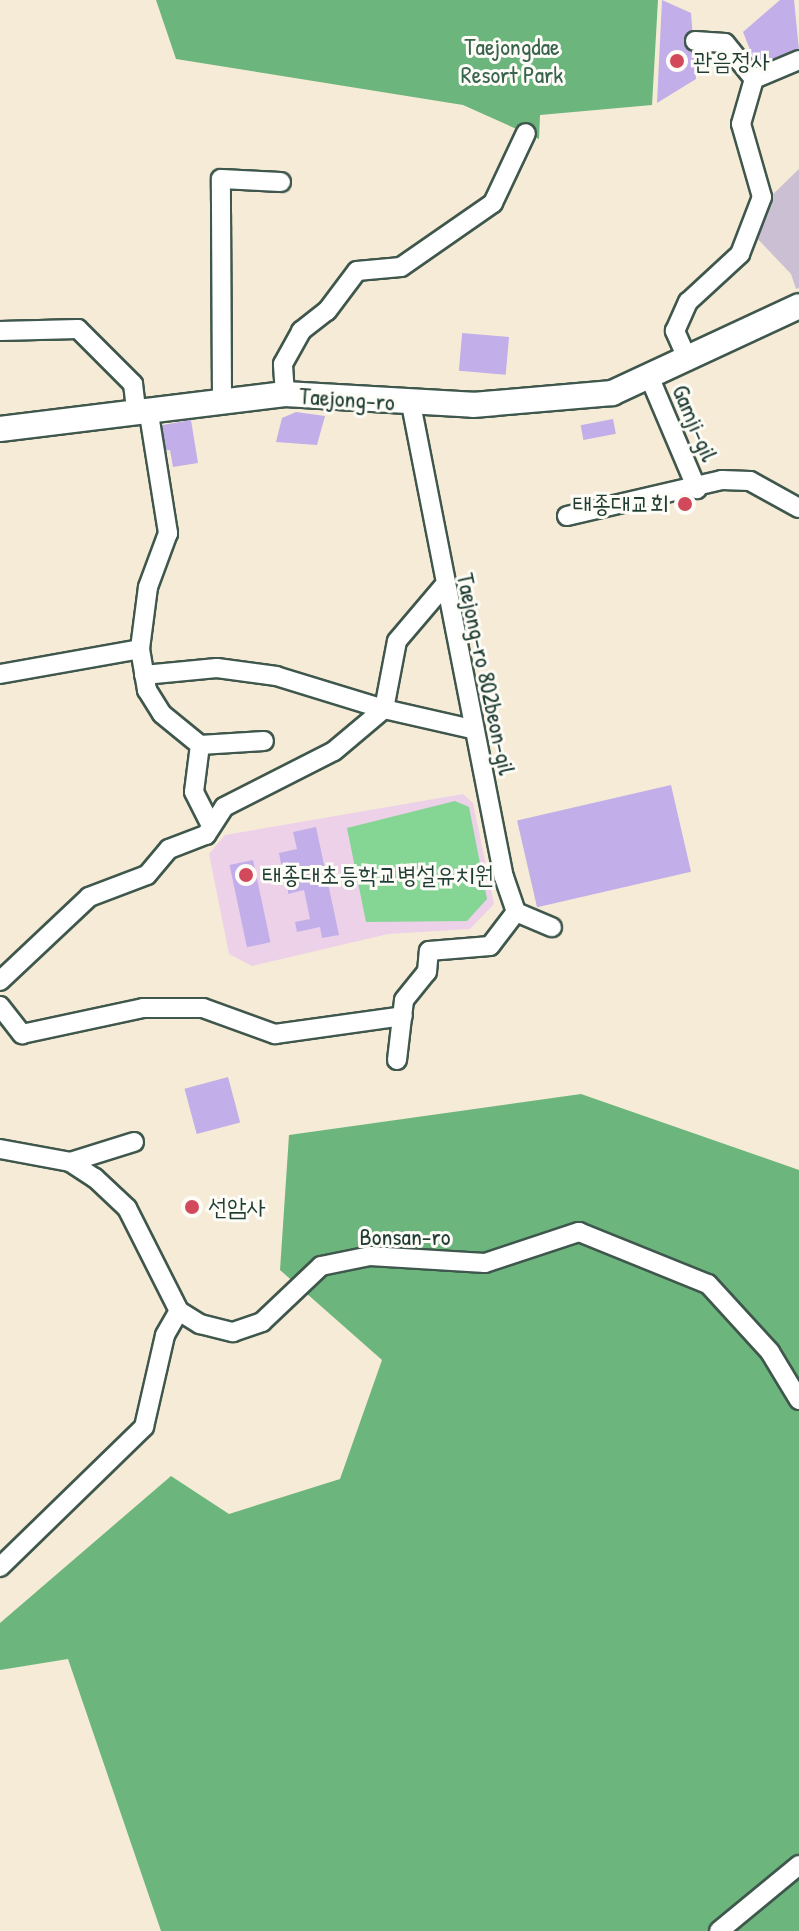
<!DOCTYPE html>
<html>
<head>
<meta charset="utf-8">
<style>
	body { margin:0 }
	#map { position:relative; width:799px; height:1931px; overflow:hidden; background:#f6ebd6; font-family:"Patrick Hand","Poor Story",sans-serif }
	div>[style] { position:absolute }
	.built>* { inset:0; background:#ecd1e9 }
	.industrial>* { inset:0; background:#cbbfd4 }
	.green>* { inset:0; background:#85d595 }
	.forest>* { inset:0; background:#6cb67e }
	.building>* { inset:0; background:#c2aee8; transform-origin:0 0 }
	.roads { filter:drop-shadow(2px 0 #3f574c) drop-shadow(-2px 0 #3f574c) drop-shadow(0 2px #3f574c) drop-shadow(0 -2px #3f574c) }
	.minor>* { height:18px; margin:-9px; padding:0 9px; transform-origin:9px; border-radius:9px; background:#fff }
	.major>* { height:24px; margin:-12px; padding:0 12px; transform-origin:12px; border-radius:12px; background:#fff }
	.dots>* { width:22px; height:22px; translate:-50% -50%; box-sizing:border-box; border:4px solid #fdfcf7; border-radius:50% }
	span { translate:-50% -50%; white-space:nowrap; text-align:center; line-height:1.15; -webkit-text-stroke:6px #fdfcf7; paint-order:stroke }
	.park-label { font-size:24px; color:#38634c }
	.poi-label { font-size:24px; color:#1f3d34 }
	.left { translate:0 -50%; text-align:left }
	.right { translate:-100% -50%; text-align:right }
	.street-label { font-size:24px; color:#1f3d34 }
</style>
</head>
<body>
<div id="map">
	<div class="built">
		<i style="clip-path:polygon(463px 794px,473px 803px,494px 904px,470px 929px,388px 934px,252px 966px,229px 954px,209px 854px,225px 835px)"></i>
	</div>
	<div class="industrial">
		<i style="clip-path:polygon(799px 169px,799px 288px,796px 289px,791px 274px,753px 234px,768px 214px,767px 200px)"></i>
	</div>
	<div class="green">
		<i style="clip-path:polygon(455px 801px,469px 807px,487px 899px,467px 921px,366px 922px,347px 828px)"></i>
	</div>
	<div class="forest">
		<i style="clip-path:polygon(156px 0,658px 0,652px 105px,540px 115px,539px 139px,463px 105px,176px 59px)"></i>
		<i style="clip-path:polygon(581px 1094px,799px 1170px,799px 1931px,161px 1931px,68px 1659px,0 1670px,0 1623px,171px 1476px,229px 1514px,340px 1479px,382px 1360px,280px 1270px,289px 1135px)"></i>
	</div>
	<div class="building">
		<i style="clip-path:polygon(662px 0,691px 13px,696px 79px,657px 103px)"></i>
		<i style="clip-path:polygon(780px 0,794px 0,799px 50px,758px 70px,743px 32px)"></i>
		<i style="left:509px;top:337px;width:38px;height:47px;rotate:95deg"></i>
		<i style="clip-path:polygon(296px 412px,325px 416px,317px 445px,276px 442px,282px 418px)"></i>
		<i style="left:613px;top:419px;width:15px;height:33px;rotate:79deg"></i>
		<i style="clip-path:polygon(191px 420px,198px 463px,173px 467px,170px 450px,155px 452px,151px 427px)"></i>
		<i style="left:671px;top:785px;width:89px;height:158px;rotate:77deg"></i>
		<i style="clip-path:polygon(316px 827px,339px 935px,322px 938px,320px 927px,297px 932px,295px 922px,310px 919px,304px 890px,288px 894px,288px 862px,281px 864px,279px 853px,297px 849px,293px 832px)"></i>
		<i style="left:253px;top:860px;width:84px;height:24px;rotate:78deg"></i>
		<i style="left:228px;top:1077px;width:47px;height:45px;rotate:75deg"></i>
	</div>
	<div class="roads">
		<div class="minor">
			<i style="left:695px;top:41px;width:30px;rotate:4deg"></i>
			<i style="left:725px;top:43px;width:46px;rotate:51.1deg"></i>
			<i style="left:754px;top:79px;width:49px;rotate:-22.9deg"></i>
			<i style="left:0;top:331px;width:78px;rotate:-1.5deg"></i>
			<i style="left:78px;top:329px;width:78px;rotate:45deg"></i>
			<i style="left:133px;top:384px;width:26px;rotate:83deg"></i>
			<i style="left:687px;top:358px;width:30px;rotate:-114deg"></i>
			<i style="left:675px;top:331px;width:32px;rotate:-66deg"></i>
			<i style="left:688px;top:302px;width:71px;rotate:-42.7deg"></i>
			<i style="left:740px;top:254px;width:61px;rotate:-68.9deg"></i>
			<i style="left:762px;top:197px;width:76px;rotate:-106deg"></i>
			<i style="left:741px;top:124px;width:47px;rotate:-73.9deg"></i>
			<i style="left:649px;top:376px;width:123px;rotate:67deg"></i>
			<i style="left:285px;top:394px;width:30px;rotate:-94deg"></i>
			<i style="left:283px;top:364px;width:38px;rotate:-61deg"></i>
			<i style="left:301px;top:331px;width:33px;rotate:-38deg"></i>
			<i style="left:327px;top:311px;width:50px;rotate:-53.1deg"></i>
			<i style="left:357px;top:271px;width:44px;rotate:-5.2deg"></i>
			<i style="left:401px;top:267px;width:112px;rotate:-34.8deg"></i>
			<i style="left:493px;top:203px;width:77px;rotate:-64.8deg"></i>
			<i style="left:222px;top:398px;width:219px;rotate:-90.3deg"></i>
			<i style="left:221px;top:179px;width:60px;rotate:2.9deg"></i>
			<i style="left:411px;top:404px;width:482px;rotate:78.9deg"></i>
			<i style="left:504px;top:877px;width:37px;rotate:71deg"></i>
			<i style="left:516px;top:912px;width:39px;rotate:23deg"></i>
			<i style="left:148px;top:408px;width:127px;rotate:80.9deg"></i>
			<i style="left:168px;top:533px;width:58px;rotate:110.3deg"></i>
			<i style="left:148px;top:587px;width:63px;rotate:97.4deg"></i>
			<i style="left:140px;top:649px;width:42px;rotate:80.3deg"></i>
			<i style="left:147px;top:690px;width:28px;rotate:58deg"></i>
			<i style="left:162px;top:714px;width:49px;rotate:39.2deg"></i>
			<i style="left:200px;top:745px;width:64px;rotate:-3.6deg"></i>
			<i style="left:567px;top:516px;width:159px;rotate:-13.1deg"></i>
			<i style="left:722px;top:480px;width:28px;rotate:2deg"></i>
			<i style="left:750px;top:481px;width:56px;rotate:28.9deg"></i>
			<i style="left:0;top:674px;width:142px;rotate:-10.1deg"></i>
			<i style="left:144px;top:675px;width:73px;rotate:-5.5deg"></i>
			<i style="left:217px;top:668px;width:60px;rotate:7.7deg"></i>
			<i style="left:276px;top:676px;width:113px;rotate:17deg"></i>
			<i style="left:384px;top:709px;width:69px;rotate:-79.2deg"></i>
			<i style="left:397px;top:641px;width:71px;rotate:-49.6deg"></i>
			<i style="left:200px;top:745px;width:47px;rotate:97.3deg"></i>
			<i style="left:194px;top:792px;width:34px;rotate:63deg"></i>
			<i style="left:0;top:981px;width:122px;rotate:-43.3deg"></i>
			<i style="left:89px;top:897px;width:62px;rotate:-20.8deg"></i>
			<i style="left:147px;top:875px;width:34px;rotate:-50deg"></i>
			<i style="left:169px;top:849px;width:40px;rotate:-21deg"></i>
			<i style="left:206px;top:835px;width:33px;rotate:-57deg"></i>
			<i style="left:224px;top:807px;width:123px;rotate:-27deg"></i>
			<i style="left:334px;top:751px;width:65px;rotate:-40deg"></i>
			<i style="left:384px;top:709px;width:90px;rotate:12.8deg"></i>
			<i style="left:0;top:1006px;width:36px;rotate:52deg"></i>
			<i style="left:22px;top:1034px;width:124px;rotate:-12.1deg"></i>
			<i style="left:143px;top:1008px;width:60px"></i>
			<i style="left:203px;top:1008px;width:77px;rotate:19.9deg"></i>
			<i style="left:275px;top:1034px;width:129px;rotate:-8deg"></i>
			<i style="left:397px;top:1060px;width:60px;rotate:-83.3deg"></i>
			<i style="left:404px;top:1000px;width:36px;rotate:-51deg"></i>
			<i style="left:427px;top:972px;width:21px;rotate:-85deg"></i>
			<i style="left:429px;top:951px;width:61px;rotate:-4.7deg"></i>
			<i style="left:490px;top:946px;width:43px;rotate:-52.6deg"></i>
			<i style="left:0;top:1149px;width:71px;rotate:10.5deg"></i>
			<i style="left:70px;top:1162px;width:30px;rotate:33deg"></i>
			<i style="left:95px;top:1178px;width:44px;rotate:43.2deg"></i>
			<i style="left:127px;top:1208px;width:115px;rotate:63.2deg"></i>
			<i style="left:179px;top:1311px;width:25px;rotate:32deg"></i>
			<i style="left:200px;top:1324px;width:34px;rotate:14deg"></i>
			<i style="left:233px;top:1332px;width:31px;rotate:-19deg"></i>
			<i style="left:262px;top:1322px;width:81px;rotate:-43.5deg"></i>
			<i style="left:321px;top:1266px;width:50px;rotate:-11.5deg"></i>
			<i style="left:370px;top:1256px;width:115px;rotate:3.5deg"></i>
			<i style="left:485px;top:1263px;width:99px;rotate:-18.3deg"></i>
			<i style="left:579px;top:1232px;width:139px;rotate:22deg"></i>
			<i style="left:708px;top:1284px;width:92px;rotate:47.6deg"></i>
			<i style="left:770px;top:1352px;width:56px;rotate:58.9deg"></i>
			<i style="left:70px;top:1162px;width:67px;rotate:-17.4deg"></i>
			<i style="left:0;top:1567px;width:201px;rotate:-44.2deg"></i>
			<i style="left:144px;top:1427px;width:94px;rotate:-77.1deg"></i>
			<i style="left:165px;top:1335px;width:28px;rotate:-60deg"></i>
			<i style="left:719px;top:1931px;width:104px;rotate:-39.5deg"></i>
		</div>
		<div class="major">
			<i style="left:0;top:429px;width:287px;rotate:-7deg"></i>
			<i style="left:285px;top:394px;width:188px;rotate:3.3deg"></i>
			<i style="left:473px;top:405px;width:140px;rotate:-4.9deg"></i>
			<i style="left:612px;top:393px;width:206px;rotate:-24.9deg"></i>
		</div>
	</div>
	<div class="dots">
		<i style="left:677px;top:61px;background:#d1495b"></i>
		<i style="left:685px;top:504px;background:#d1495b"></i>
		<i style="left:246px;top:875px;background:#d1495b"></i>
		<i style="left:192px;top:1207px;background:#d1495b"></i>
	</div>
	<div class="park-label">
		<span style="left:512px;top:61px">Taejongdae<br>Resort Park</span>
	</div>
	<div class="poi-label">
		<span class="left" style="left:693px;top:61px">관음정사</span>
		<span class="right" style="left:669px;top:504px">태종대교회</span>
		<span class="left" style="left:262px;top:875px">태종대초등학교병설유치원</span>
		<span class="left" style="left:208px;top:1207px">선암사</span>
	</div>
	<div class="street-label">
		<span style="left:347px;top:399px;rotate:4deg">Taejong-ro</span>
		<span style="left:695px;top:423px;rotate:67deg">Gamji-gil</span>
		<span style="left:486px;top:674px;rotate:78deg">Taejong-ro 802beon-gil</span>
		<span style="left:405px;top:1237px">Bonsan-ro</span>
	</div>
</div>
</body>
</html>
